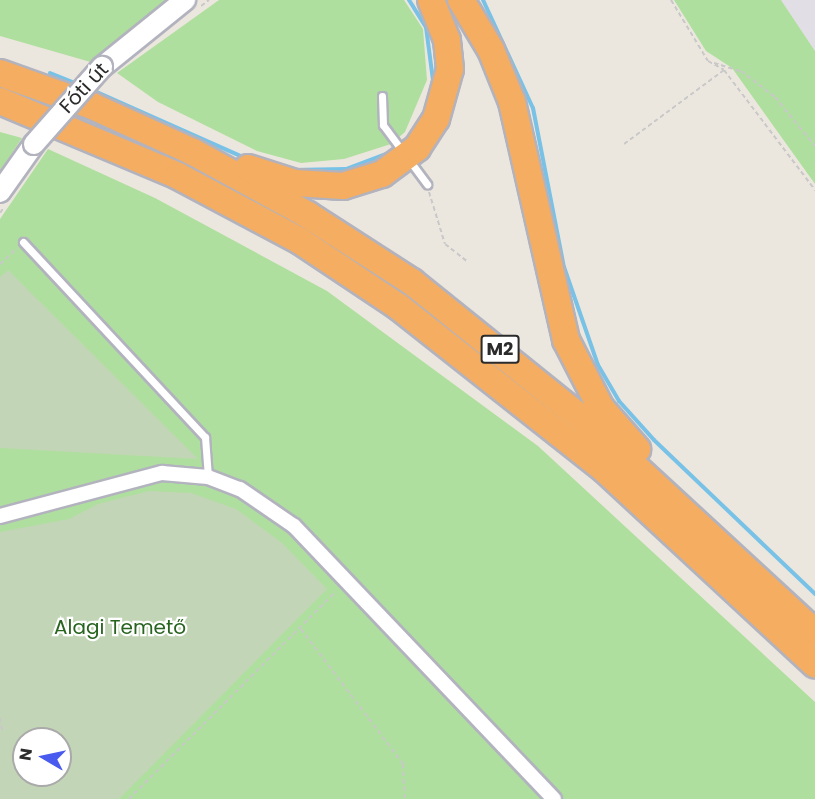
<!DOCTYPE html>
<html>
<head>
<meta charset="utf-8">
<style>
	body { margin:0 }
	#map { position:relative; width:815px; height:799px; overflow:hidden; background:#ece7de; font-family:Poppins,sans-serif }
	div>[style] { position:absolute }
	.industrial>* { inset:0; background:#e1dee5 }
	.green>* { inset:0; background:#afdf9e }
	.cemetery>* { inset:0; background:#c3d5b7 }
	.stream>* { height:4px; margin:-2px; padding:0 2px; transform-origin:2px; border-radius:2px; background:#78c1e7 }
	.path>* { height:2px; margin-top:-1px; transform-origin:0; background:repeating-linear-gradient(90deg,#c8c8c8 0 4.5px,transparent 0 7.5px) }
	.roads { filter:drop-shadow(2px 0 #b2b3be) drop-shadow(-2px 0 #b2b3be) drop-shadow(0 2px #b2b3be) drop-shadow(0 -2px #b2b3be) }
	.lane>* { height:7px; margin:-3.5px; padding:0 3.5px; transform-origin:3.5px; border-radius:3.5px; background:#fff }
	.street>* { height:14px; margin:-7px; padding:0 7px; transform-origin:7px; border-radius:7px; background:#fff }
	.secondary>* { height:20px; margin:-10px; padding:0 10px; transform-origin:10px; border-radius:10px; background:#fff }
	.highway>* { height:26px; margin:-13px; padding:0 13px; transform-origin:13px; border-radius:13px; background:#f4ad61 }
	.bridges { filter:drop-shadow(2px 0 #b2b3be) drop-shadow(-2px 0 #b2b3be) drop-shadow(0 2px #b2b3be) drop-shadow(0 -2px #b2b3be) }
	.secondary-bridge>* { height:20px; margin:-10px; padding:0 10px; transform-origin:10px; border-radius:10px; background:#fff }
	span { translate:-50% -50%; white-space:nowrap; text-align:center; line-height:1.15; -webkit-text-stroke:4.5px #fff; paint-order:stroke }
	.shield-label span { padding:2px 4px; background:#fff; border:2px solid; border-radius:4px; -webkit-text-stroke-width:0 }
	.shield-label { font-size:18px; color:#2b2b2b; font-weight:700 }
	.street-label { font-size:20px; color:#2b2b2b }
	.park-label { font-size:20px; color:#28641f }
	.north { position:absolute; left:12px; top:727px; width:60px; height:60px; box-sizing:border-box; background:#fff; border:2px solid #aaa; border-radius:50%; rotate:279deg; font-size:16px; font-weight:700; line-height:24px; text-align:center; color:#2b2b2b }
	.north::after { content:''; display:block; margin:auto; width:21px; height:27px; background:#495aef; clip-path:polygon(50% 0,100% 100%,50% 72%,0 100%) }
</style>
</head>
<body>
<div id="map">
	<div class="industrial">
		<i style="clip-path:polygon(781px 0,815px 0,815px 51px)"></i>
	</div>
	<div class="green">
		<i style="clip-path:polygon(0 0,174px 0,94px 63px,0 36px)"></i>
		<i style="clip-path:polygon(219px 0,404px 0,423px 29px,427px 80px,405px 132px,391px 144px,344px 159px,301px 163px,257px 151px,158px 102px,117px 73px)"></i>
		<i style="clip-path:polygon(674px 0,781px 0,815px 51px,815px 184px,732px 68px,706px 51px)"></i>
		<i style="clip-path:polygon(0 132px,22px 138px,0 171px)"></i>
		<i style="clip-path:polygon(evenodd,48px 149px,155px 198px,327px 291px,538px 446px,815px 702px,815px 799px,0 799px,0 219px,48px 149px,24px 739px,60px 739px,60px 775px,24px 775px,24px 739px)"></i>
	</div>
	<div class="cemetery">
		<i style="clip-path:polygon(8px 270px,198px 459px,0 448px,0 277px)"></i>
		<i style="clip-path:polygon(evenodd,149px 491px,191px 493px,236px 509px,282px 543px,327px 589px,119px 799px,0 799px,0 532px,69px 519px,98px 504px,149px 491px,24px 739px,60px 739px,60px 775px,24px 775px,24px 739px)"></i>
	</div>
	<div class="stream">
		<i style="left:409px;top:0;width:32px;rotate:58deg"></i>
		<i style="left:426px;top:27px;width:53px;rotate:82.5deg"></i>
		<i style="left:433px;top:80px;width:18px;rotate:103deg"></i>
		<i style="left:483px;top:0;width:119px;rotate:65.2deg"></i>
		<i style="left:533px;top:108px;width:162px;rotate:79deg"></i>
		<i style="left:564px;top:267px;width:104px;rotate:70.9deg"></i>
		<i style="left:598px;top:365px;width:42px;rotate:59.7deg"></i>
		<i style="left:619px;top:401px;width:52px;rotate:48.1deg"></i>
		<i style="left:654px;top:440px;width:223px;rotate:43.7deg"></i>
		<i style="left:50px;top:73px;width:29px;rotate:22deg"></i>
		<i style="left:90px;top:89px;width:170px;rotate:24deg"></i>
		<i style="left:415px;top:127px;width:22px;rotate:-58deg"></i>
		<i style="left:292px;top:170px;width:54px;rotate:-1.1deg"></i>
		<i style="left:346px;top:169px;width:48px;rotate:-20.7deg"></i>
	</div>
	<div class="path">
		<i style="left:671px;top:0;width:71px;rotate:58.8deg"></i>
		<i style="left:708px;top:61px;width:18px;rotate:29deg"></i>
		<i style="left:724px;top:70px;width:151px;rotate:52.8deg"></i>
		<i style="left:201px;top:6px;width:10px;rotate:-37deg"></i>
		<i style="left:714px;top:63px;width:28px;rotate:17deg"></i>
		<i style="left:741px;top:71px;width:43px;rotate:37.4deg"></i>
		<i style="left:775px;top:97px;width:63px;rotate:50.8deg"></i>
		<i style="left:624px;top:144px;width:124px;rotate:-36.5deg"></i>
		<i style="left:429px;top:192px;width:54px;rotate:72.9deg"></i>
		<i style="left:445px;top:244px;width:29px;rotate:38deg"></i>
		<i style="left:0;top:213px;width:7px;rotate:-56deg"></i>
		<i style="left:0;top:264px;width:23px;rotate:-43deg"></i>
		<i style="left:301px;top:629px;width:169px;rotate:52.9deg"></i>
		<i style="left:403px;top:764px;width:35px;rotate:87deg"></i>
		<i style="left:0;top:718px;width:13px;rotate:81deg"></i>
		<i style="left:129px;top:799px;width:293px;rotate:-45.1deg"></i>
	</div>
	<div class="roads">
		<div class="lane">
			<i style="left:382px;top:96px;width:29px;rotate:88deg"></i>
			<i style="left:383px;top:125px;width:74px;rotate:53.3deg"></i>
			<i style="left:23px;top:242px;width:267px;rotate:47deg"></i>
			<i style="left:205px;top:437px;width:40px;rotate:85.7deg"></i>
		</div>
		<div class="street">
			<i style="left:0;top:516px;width:168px;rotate:-14.9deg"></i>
			<i style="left:162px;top:473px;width:46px;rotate:5deg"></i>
			<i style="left:208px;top:477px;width:34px;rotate:21deg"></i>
			<i style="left:240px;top:489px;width:65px;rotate:34.4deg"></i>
			<i style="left:294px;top:526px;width:377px;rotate:46.4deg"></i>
		</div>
		<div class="secondary">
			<i style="left:102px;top:67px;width:107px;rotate:-38.9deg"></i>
			<i style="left:0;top:192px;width:59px;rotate:-54.7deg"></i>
		</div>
		<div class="highway">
			<i style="left:461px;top:0;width:58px;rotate:59deg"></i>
			<i style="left:491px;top:50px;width:56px;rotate:68deg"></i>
			<i style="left:512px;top:102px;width:244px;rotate:77.2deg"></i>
			<i style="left:566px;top:340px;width:76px;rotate:62.8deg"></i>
			<i style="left:601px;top:408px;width:55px;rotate:48.7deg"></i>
			<i style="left:0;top:73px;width:98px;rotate:19.7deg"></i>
			<i style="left:92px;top:106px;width:111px;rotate:24.5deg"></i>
			<i style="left:193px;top:152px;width:131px;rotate:28.7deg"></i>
			<i style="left:308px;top:215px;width:124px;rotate:32.8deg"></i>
			<i style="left:412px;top:282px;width:230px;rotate:38.8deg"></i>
			<i style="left:591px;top:426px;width:305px;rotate:42.7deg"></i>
			<i style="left:0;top:101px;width:193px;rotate:22.8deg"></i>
			<i style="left:178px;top:176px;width:138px;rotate:28deg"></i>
			<i style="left:300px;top:241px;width:119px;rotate:33.7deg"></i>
			<i style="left:399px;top:307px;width:260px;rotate:38.3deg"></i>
			<i style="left:603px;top:468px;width:289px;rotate:42.8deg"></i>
			<i style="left:248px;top:168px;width:49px;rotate:17.7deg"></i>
			<i style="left:295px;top:183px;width:48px;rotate:3.6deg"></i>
			<i style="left:343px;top:186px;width:41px;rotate:-17.1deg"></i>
			<i style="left:382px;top:174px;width:44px;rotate:-36.6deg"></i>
			<i style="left:417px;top:148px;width:35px;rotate:-57deg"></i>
			<i style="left:436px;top:119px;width:52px;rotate:-74.4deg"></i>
			<i style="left:450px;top:69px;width:29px;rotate:-96deg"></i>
			<i style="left:447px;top:40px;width:43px;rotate:-111.8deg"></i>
		</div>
	</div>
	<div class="bridges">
		<div class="secondary-bridge">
			<i style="left:34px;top:144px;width:103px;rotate:-48.6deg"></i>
		</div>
	</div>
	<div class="shield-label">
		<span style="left:500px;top:349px">M2</span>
	</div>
	<div class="street-label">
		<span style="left:84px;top:88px;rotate:-47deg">Fóti út</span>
	</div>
	<div class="park-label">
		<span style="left:120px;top:627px">Alagi Temető</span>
	</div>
	<div class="north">N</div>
</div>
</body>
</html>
